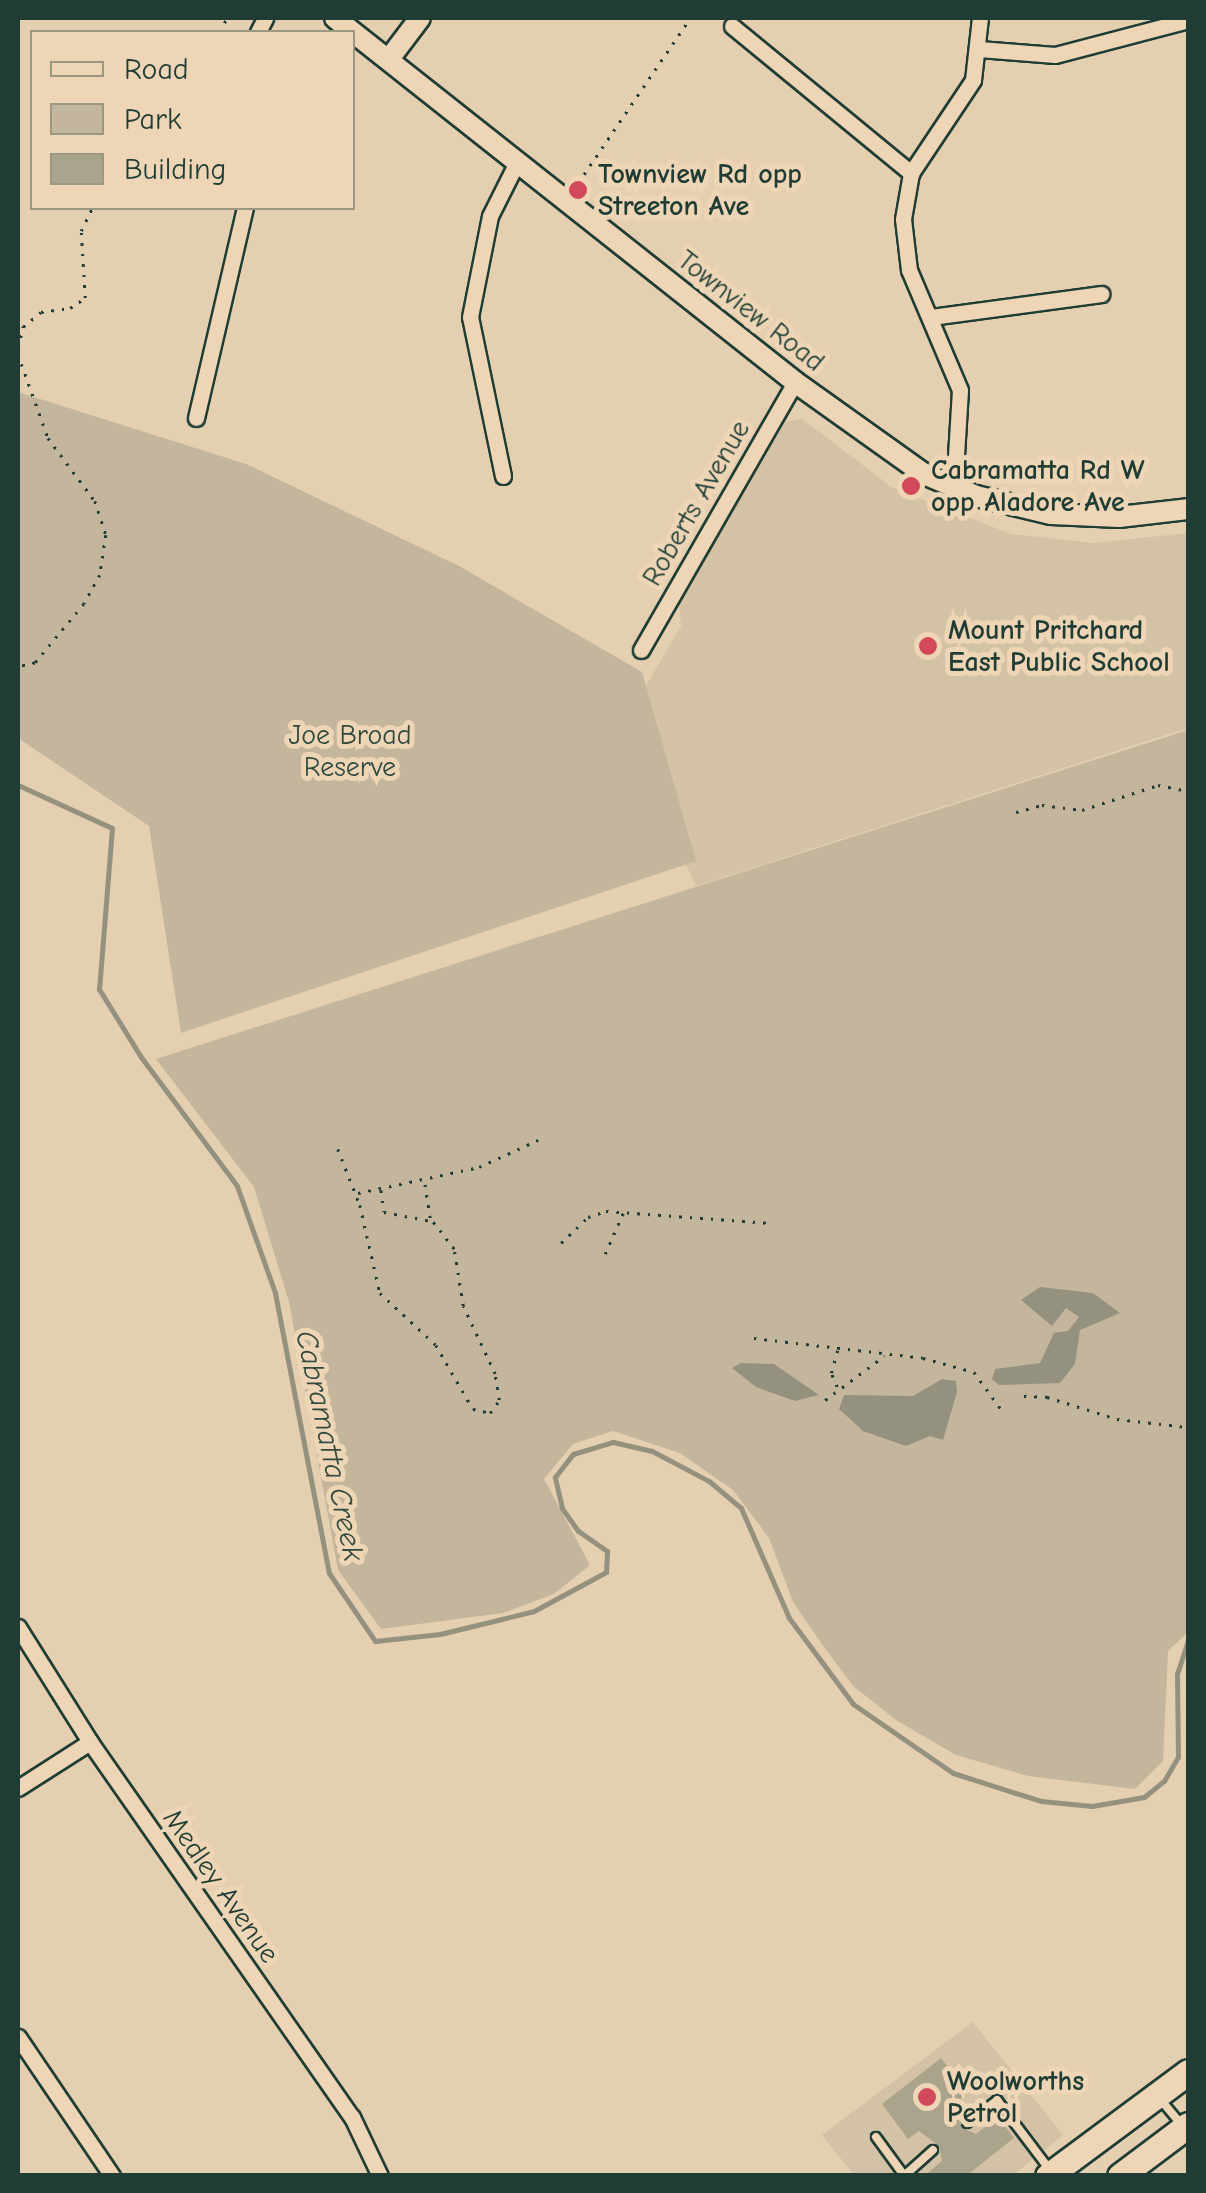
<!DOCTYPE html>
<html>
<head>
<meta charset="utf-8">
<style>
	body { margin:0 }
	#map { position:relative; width:1206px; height:2193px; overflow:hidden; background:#e5cfb1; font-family:"Comic Neue",sans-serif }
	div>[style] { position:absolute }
	.built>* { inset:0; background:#d4c2a6 }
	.green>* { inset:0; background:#c4b69c }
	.water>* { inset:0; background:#94927e }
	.stream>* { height:5px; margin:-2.5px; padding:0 2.5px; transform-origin:2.5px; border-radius:2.5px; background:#94927e }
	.building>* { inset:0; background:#aba48c }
	.path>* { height:2.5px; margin-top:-1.25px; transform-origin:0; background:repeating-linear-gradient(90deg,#1f3d34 0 2.5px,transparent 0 10.5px) }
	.roads { filter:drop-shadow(2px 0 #1f3d34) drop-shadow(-2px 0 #1f3d34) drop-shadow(0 2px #1f3d34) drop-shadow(0 -2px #1f3d34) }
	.service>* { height:8px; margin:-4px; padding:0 4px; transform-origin:4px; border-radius:4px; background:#edd5b6 }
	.minor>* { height:15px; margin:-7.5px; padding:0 7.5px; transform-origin:7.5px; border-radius:7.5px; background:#edd5b6 }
	.tertiary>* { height:20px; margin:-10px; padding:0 10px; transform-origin:10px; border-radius:10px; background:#edd5b6 }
	.trunk>* { height:25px; margin:-12.5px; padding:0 12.5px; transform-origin:12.5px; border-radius:12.5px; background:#edd5b6 }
	.dots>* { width:28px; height:28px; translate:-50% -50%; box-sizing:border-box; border:5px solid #edd5b6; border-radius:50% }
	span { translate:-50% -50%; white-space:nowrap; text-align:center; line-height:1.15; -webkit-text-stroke:10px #edd5b6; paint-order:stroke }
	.poi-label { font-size:28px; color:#1f3d34; font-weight:700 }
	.left { translate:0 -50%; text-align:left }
	.street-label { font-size:28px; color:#1f3d34 }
	.park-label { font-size:28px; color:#30493e }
	.water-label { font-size:30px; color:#314a3f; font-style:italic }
	.frame { position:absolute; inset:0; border:20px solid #1f3d34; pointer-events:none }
	.legend { position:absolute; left:30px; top:30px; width:325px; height:180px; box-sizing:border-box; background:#edd5b6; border:2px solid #9b9882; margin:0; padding:12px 18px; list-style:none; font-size:30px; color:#1f3d34 }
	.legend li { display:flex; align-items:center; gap:20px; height:50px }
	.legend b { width:50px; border:2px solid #9b9882 }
</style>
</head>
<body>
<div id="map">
	<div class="built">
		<i style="clip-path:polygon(802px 419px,893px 488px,1011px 534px,1094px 543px,1188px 533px,1188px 728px,696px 886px,622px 727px,681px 626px,679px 605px,785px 422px)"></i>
		<i style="clip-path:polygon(973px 2022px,1063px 2135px,1012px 2176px,854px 2175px,822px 2135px)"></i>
	</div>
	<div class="green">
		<i style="clip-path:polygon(18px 392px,246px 464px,459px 566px,642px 672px,696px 861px,181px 1033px,149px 826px,18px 738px)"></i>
		<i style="clip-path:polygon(1188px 730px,1188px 1632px,1168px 1651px,1163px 1761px,1135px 1789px,1028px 1776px,956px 1755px,896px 1720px,853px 1686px,819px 1640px,793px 1602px,769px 1538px,733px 1490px,680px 1453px,613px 1431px,573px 1444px,544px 1479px,590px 1565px,554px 1594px,503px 1613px,381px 1629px,338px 1570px,289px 1302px,254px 1187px,156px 1059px)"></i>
	</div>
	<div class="water">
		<i style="clip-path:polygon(1040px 1287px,1093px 1293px,1120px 1313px,1080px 1330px,1075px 1364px,1060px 1383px,999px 1385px,992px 1379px,995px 1369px,1040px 1363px,1054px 1333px,1068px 1331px,1079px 1317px,1066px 1308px,1052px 1326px,1021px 1300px)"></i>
		<i style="clip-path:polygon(741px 1363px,774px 1364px,819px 1395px,795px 1401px,756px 1387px,732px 1368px)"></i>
		<i style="clip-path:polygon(942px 1379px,956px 1381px,957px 1392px,943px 1440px,930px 1436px,906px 1446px,863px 1431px,839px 1409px,844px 1395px,913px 1396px)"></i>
	</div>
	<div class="stream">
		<i style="left:18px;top:785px;width:103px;rotate:24.6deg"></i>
		<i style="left:112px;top:828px;width:162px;rotate:94.6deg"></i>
		<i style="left:99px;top:989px;width:80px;rotate:58.3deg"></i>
		<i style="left:141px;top:1057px;width:161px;rotate:53.3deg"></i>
		<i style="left:237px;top:1186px;width:114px;rotate:70.4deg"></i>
		<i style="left:275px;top:1293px;width:285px;rotate:79.1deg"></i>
		<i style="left:329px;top:1573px;width:82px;rotate:55.9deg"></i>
		<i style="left:375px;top:1641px;width:65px;rotate:-6.1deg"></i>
		<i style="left:440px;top:1634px;width:97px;rotate:-13.7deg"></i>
		<i style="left:534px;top:1611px;width:82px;rotate:-28.4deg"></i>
		<i style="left:606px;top:1572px;width:21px;rotate:-87deg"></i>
		<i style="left:607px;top:1551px;width:35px;rotate:-145deg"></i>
		<i style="left:578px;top:1531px;width:28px;rotate:-125deg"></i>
		<i style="left:562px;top:1508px;width:32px;rotate:-103deg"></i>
		<i style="left:555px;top:1477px;width:29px;rotate:-52deg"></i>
		<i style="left:573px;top:1454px;width:42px;rotate:-16.7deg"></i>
		<i style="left:613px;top:1442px;width:40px;rotate:13deg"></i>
		<i style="left:652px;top:1451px;width:64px;rotate:27.8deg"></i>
		<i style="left:709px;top:1481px;width:42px;rotate:40.2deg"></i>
		<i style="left:741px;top:1508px;width:120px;rotate:66.4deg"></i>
		<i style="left:789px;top:1618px;width:107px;rotate:53.3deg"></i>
		<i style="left:853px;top:1704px;width:121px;rotate:34.6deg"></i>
		<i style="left:953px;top:1773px;width:92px;rotate:17.7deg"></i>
		<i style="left:1041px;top:1801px;width:51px;rotate:5.6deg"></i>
		<i style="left:1092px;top:1806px;width:53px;rotate:-9.8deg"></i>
		<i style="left:1144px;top:1797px;width:26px;rotate:-39deg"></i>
		<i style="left:1164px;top:1781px;width:28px;rotate:-60deg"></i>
		<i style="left:1178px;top:1757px;width:83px;rotate:-90.7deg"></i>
		<i style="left:1177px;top:1674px;width:35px;rotate:-72deg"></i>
	</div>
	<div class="building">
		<i style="clip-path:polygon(941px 2058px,968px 2093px,953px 2105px,962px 2128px,976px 2134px,998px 2117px,1014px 2138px,966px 2176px,924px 2176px,942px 2161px,939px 2146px,919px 2131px,908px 2139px,882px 2104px)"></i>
	</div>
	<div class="path">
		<i style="left:219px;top:32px;width:16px;rotate:-60deg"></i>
		<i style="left:578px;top:183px;width:199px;rotate:-55.8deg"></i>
		<i style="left:18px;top:348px;width:22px;rotate:-77deg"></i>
		<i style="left:23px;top:327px;width:23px;rotate:-40deg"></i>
		<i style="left:41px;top:312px;width:29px;rotate:-8deg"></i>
		<i style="left:70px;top:308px;width:18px;rotate:-34deg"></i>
		<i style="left:85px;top:298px;width:67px;rotate:-93.4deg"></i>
		<i style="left:81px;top:231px;width:25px;rotate:-64deg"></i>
		<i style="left:18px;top:354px;width:89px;rotate:70.3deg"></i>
		<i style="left:48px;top:438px;width:79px;rotate:53.3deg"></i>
		<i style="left:95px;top:501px;width:36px;rotate:72deg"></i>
		<i style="left:106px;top:535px;width:40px;rotate:98.5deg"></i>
		<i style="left:100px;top:575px;width:33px;rotate:119deg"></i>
		<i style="left:84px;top:604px;width:77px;rotate:129.7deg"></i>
		<i style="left:35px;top:663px;width:17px;rotate:167deg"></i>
		<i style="left:1016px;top:812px;width:27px;rotate:-15deg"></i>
		<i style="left:1042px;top:805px;width:40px;rotate:7.1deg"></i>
		<i style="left:1082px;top:810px;width:80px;rotate:-18.2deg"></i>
		<i style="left:1158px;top:785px;width:31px;rotate:11deg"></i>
		<i style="left:338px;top:1149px;width:60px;rotate:68.6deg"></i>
		<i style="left:360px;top:1205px;width:90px;rotate:77.2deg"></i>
		<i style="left:380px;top:1293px;width:76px;rotate:42.9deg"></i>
		<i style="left:436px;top:1345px;width:74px;rotate:60deg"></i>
		<i style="left:473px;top:1409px;width:17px;rotate:13deg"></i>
		<i style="left:490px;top:1413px;width:16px;rotate:-55deg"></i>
		<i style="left:499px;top:1400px;width:26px;rotate:-99deg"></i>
		<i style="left:495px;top:1374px;width:75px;rotate:-115.2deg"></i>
		<i style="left:463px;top:1306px;width:58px;rotate:-99deg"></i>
		<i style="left:454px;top:1249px;width:39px;rotate:-128deg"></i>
		<i style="left:430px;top:1218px;width:38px;rotate:-99deg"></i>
		<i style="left:381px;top:1190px;width:22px;rotate:82deg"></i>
		<i style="left:384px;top:1212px;width:48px;rotate:10.8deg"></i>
		<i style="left:358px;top:1193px;width:124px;rotate:-12.1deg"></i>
		<i style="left:479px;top:1167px;width:65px;rotate:-24.6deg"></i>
		<i style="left:561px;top:1243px;width:37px;rotate:-44deg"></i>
		<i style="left:588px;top:1217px;width:19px;rotate:-18deg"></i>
		<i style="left:606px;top:1211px;width:163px;rotate:4.2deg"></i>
		<i style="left:605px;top:1254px;width:47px;rotate:-66.2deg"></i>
		<i style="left:754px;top:1338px;width:170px;rotate:6.7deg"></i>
		<i style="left:923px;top:1358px;width:53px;rotate:15.4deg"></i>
		<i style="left:974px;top:1372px;width:46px;rotate:53.9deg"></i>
		<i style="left:837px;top:1387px;width:15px;rotate:-113deg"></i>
		<i style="left:831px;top:1373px;width:26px;rotate:-74deg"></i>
		<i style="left:1024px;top:1396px;width:23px;rotate:2deg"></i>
		<i style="left:1047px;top:1397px;width:73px;rotate:17.4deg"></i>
		<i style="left:1117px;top:1419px;width:71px;rotate:6.4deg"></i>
		<i style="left:825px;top:1400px;width:74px;rotate:-36.7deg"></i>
	</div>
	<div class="roads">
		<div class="service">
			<i style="left:1160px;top:2099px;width:31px;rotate:50deg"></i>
			<i style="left:967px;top:2123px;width:38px;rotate:-37deg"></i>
			<i style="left:997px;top:2100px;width:88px;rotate:52.9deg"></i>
			<i style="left:876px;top:2137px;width:46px;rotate:53.9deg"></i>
			<i style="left:904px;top:2176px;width:39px;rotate:-42deg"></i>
		</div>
		<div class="minor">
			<i style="left:732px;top:26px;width:232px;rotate:39.4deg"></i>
			<i style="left:258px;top:32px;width:16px;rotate:-63deg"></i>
			<i style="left:979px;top:49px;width:76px;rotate:4.5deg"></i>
			<i style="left:1055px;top:55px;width:138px;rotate:-14.7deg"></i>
			<i style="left:931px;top:317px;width:172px;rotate:-7.7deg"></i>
			<i style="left:196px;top:418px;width:216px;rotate:-76.9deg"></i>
			<i style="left:503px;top:476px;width:162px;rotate:-101.7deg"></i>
			<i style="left:470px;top:317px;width:103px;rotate:-78.8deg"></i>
			<i style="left:490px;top:216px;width:60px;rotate:-63.4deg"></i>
			<i style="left:954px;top:488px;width:98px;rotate:-86.5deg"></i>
			<i style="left:960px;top:390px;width:130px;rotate:-113deg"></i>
			<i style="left:909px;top:270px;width:51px;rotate:-96.7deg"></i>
			<i style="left:903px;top:219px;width:47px;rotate:-80.1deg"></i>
			<i style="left:911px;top:173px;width:112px;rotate:-56.3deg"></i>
			<i style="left:973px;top:80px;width:62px;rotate:-83.6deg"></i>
			<i style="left:641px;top:650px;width:309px;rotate:-60.1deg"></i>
			<i style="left:18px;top:1627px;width:136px;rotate:57.9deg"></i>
			<i style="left:90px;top:1742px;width:457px;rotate:55.1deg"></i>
			<i style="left:352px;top:2117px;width:65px;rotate:64.6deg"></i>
			<i style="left:18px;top:1788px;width:85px;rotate:-32.6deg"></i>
			<i style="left:18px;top:2037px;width:168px;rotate:55.9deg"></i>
		</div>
		<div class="tertiary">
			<i style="left:335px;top:18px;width:587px;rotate:38.35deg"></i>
			<i style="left:795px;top:382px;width:158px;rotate:35.5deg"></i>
			<i style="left:924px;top:474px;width:56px;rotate:22.9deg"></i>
			<i style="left:976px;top:496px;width:77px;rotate:13.5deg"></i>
			<i style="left:1051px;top:514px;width:68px;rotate:2.5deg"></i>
			<i style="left:1119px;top:517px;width:69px;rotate:-6.6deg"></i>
			<i style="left:389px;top:59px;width:51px;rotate:-52.9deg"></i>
		</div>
		<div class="trunk">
			<i style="left:1048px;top:2176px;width:174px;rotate:-36.6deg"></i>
			<i style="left:1120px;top:2176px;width:85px;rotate:-36.9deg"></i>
		</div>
	</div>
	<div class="dots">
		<i style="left:578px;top:190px;background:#d1495b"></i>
		<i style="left:911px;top:486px;background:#d1495b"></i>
		<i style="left:928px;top:646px;background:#d1495b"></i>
		<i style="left:927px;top:2097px;background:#d1495b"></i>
	</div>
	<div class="poi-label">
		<span class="left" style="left:598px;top:190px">Townview Rd opp<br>Streeton Ave</span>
		<span class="left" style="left:931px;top:486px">Cabramatta Rd W<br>opp Aladore Ave</span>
		<span class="left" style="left:948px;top:646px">Mount Pritchard<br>East Public School</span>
		<span class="left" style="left:947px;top:2097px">Woolworths<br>Petrol</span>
	</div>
	<div class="street-label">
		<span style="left:751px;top:311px;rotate:38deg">Townview Road</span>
		<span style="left:696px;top:503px;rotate:-60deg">Roberts Avenue</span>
		<span style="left:221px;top:1886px;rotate:55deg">Medley Avenue</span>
	</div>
	<div class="park-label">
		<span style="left:350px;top:751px">Joe Broad<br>Reserve</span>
	</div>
	<div class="water-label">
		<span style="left:329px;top:1446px;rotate:78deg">Cabramatta Creek</span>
	</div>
	<div class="frame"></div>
	<ul class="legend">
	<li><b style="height:12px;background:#edd5b6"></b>Road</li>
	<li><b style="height:28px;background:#c4b69c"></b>Park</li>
	<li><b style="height:28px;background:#aba48c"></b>Building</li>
	</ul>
</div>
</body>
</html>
